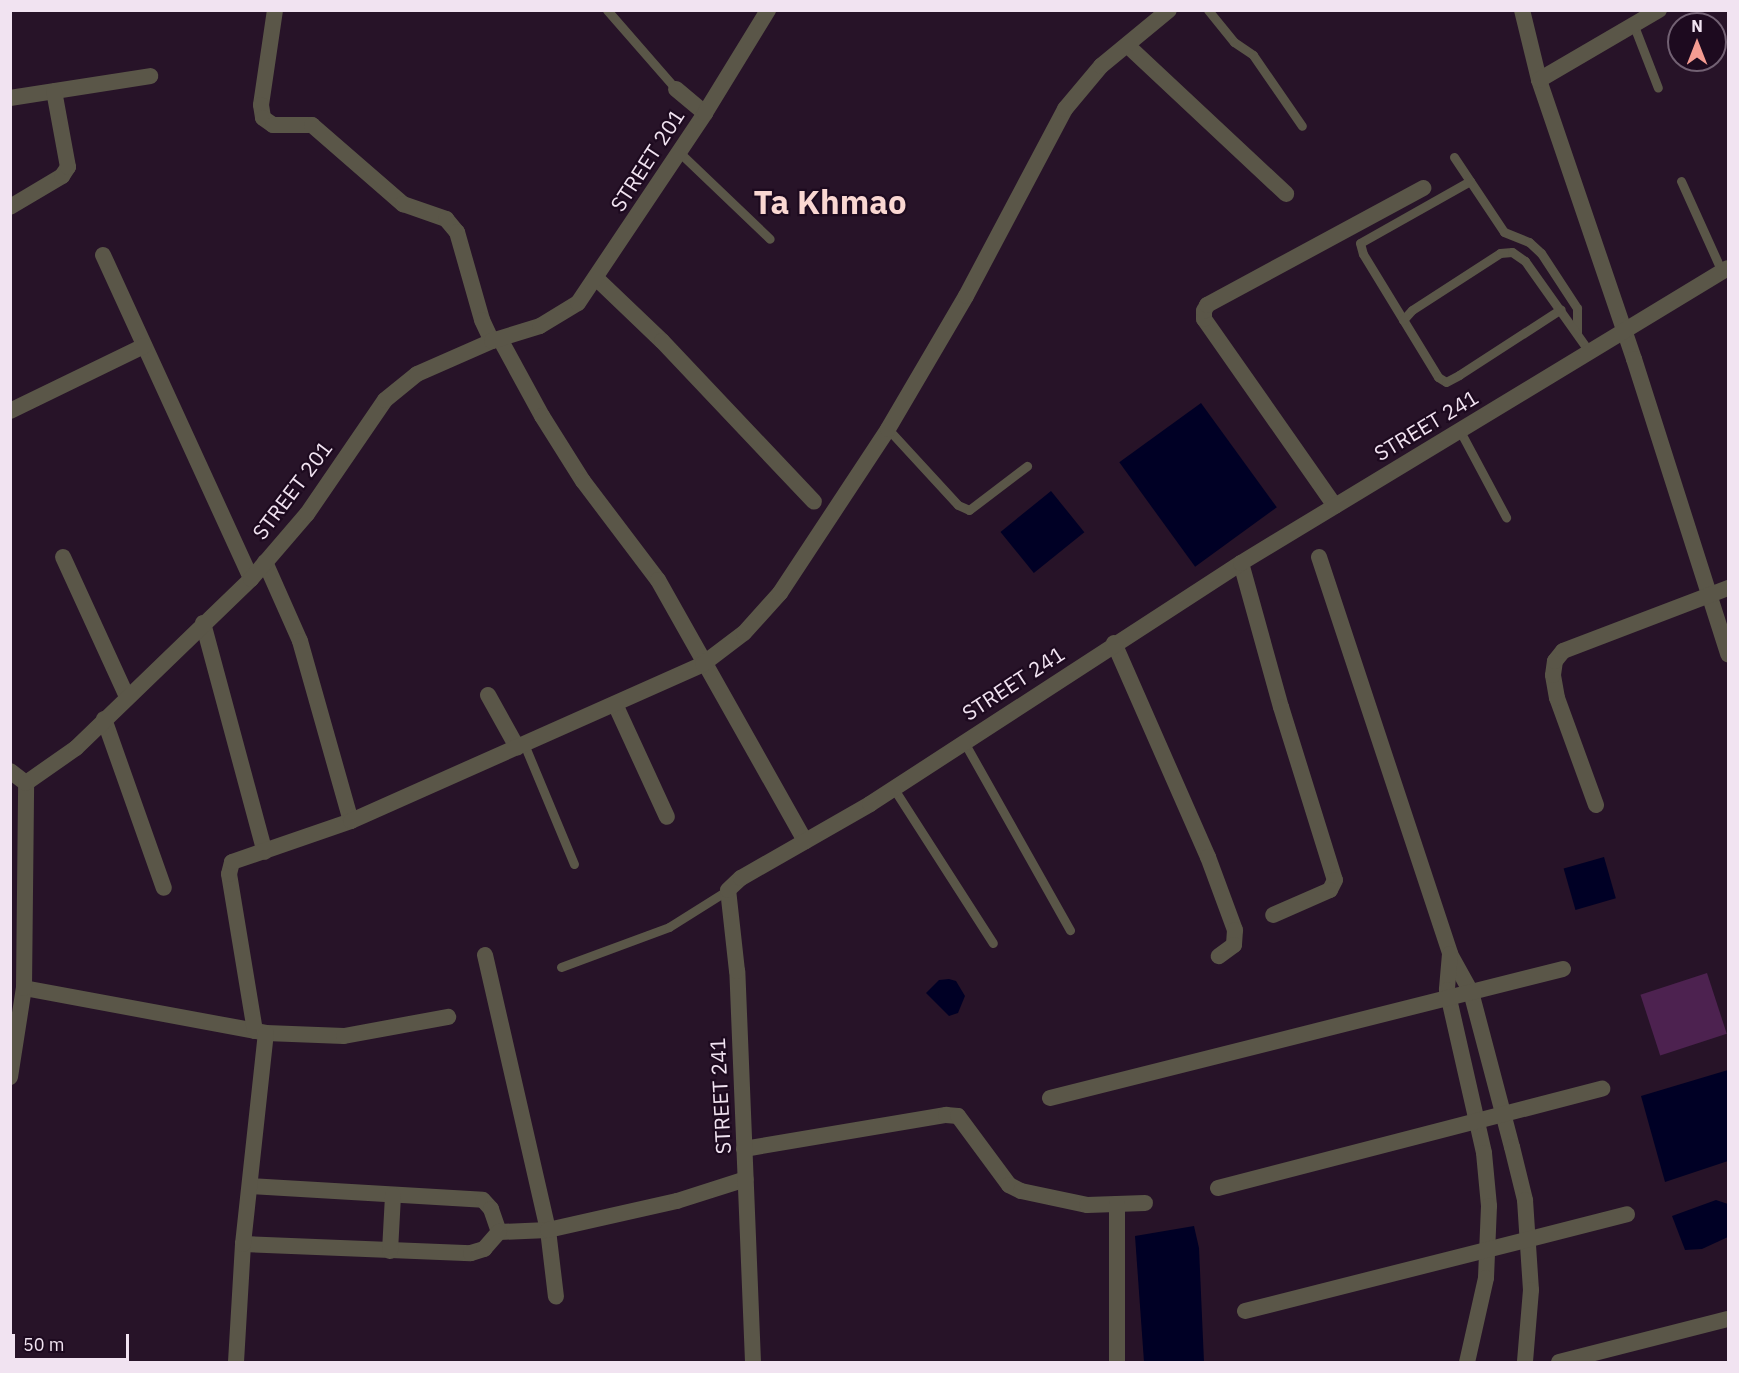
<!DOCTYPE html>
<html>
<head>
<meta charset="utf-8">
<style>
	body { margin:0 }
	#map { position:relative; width:1739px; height:1373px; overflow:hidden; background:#271328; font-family:"IBM Plex Sans",sans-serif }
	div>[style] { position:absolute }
	.water>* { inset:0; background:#000025; transform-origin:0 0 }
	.building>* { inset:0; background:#4d2250; transform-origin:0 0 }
	.service>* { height:9px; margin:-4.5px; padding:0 4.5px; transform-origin:4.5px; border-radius:4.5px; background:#5a5648 }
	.minor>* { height:16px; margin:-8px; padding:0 8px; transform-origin:8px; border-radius:8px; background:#5a5648 }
	.tertiary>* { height:16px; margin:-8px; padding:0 8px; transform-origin:8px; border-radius:8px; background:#5a5648 }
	span { translate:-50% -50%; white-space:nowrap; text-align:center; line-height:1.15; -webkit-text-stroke:4.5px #1d0a1f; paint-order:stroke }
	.street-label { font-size:21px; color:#f1e3f1 }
	.town-label { font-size:33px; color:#fad7d2; font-weight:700 }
	.frame { position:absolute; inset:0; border:12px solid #f1e3f1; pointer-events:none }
	.north { position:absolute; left:1667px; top:12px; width:60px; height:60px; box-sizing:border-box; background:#1d0a1f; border:2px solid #726173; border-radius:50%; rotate:0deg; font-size:16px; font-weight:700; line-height:24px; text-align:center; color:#f1e3f1 }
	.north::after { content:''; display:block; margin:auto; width:21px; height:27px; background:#f59c92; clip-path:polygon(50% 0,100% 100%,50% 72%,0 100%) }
	.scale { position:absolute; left:12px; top:1334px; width:117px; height:27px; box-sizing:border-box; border:3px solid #f1e3f1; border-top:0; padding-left:8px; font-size:18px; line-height:21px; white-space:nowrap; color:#f1e3f1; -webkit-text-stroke:4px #1d0a1f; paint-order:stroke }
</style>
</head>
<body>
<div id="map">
	<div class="water">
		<i style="left:1201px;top:403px;width:129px;height:101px;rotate:54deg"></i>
		<i style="left:1051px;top:491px;width:53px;height:65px;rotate:51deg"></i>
		<i style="left:1604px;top:857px;width:43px;height:42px;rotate:74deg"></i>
		<i style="clip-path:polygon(949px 979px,956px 981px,965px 996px,958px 1013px,949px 1016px,926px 993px,939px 980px)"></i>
		<i style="clip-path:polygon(1728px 1070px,1728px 1161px,1665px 1182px,1641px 1096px)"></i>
		<i style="clip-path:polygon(1716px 1200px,1728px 1204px,1728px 1237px,1702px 1249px,1685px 1250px,1672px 1216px)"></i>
		<i style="clip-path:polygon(1194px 1226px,1199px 1248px,1204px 1362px,1144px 1362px,1135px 1236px)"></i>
	</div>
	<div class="building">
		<i style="left:1707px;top:973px;width:64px;height:70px;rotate:72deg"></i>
	</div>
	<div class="service">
		<i style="left:607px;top:10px;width:105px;rotate:48.9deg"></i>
		<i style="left:1208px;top:10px;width:41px;rotate:50.9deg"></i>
		<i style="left:1234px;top:42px;width:23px;rotate:34deg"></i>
		<i style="left:1253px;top:55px;width:86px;rotate:55.4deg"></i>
		<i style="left:1634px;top:26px;width:66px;rotate:68.8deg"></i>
		<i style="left:680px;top:153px;width:124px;rotate:43.7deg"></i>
		<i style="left:1454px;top:157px;width:90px;rotate:56.3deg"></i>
		<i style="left:1504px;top:232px;width:27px;rotate:22deg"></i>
		<i style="left:1529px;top:242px;width:16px;rotate:43deg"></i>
		<i style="left:1541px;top:253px;width:66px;rotate:56.8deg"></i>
		<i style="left:1577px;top:308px;width:24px;rotate:90deg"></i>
		<i style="left:1470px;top:181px;width:126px;rotate:150.6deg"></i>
		<i style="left:1360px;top:243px;width:11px;rotate:75deg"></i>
		<i style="left:1363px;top:254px;width:144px;rotate:58.6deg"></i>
		<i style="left:1438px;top:377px;width:9px;rotate:32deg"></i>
		<i style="left:1446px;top:382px;width:15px;rotate:-28deg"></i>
		<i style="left:1459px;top:375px;width:121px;rotate:-32.9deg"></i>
		<i style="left:1681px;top:181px;width:100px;rotate:65.7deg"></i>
		<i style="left:1403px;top:320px;width:13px;rotate:-48deg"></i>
		<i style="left:1412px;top:310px;width:105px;rotate:-32.9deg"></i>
		<i style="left:1500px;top:253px;width:12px;rotate:-5deg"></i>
		<i style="left:1512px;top:252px;width:16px;rotate:35deg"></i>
		<i style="left:1525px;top:261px;width:109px;rotate:54.7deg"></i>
		<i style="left:888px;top:429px;width:103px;rotate:47.4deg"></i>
		<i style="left:958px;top:505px;width:12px;rotate:24deg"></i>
		<i style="left:969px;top:510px;width:73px;rotate:-37.2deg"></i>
		<i style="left:1460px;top:431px;width:98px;rotate:61.9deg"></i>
		<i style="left:964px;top:742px;width:216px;rotate:60.6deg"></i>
		<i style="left:524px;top:744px;width:130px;rotate:67.4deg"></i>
		<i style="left:894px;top:789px;width:183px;rotate:57.3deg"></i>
		<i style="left:561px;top:967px;width:115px;rotate:-20.3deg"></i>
		<i style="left:669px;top:927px;width:70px;rotate:-32.1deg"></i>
	</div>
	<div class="minor">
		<i style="left:275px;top:10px;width:96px;rotate:98.4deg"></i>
		<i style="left:261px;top:105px;width:13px;rotate:81deg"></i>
		<i style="left:263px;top:118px;width:12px;rotate:35deg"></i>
		<i style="left:273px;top:125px;width:39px"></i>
		<i style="left:312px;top:125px;width:121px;rotate:41deg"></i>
		<i style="left:403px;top:204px;width:46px;rotate:19.2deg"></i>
		<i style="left:446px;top:219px;width:17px;rotate:50deg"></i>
		<i style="left:457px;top:232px;width:91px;rotate:74.1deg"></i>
		<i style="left:482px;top:320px;width:23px;rotate:65deg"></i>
		<i style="left:1522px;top:10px;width:72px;rotate:76.3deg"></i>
		<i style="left:1539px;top:80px;width:295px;rotate:71.2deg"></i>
		<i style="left:1634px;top:359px;width:310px;rotate:72.3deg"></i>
		<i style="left:1127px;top:45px;width:218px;rotate:43.1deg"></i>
		<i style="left:1539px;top:80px;width:139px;rotate:-30.3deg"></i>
		<i style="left:676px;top:89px;width:38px;rotate:40deg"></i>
		<i style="left:10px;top:98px;width:142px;rotate:-8.9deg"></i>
		<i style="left:10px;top:207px;width:61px;rotate:-30.8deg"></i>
		<i style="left:62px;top:176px;width:11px;rotate:-56deg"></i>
		<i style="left:68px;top:167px;width:77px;rotate:-100.4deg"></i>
		<i style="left:103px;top:255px;width:356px;rotate:65.4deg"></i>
		<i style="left:596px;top:278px;width:91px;rotate:43.7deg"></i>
		<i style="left:662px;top:341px;width:221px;rotate:46.6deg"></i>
		<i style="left:500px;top:339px;width:88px;rotate:61.4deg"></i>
		<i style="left:542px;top:416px;width:77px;rotate:57.8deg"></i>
		<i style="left:583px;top:481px;width:124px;rotate:52.9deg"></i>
		<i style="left:658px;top:580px;width:300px;rotate:60.6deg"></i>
		<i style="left:10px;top:411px;width:149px;rotate:-25.9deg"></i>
		<i style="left:1335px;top:506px;width:228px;rotate:-125deg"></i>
		<i style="left:1204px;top:319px;width:8px;rotate:-90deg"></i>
		<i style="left:1204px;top:311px;width:7px;rotate:-63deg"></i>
		<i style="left:1207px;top:305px;width:246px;rotate:-28.4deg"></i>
		<i style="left:63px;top:557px;width:154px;rotate:65.4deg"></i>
		<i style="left:1319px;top:557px;width:418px;rotate:71.7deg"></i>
		<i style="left:1450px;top:954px;width:43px;rotate:61.1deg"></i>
		<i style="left:1471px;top:992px;width:160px;rotate:75.2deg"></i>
		<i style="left:1512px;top:1147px;width:55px;rotate:76.2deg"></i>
		<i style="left:1525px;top:1200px;width:90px;rotate:86.2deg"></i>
		<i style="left:1531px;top:1290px;width:72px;rotate:94.8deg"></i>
		<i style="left:265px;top:562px;width:86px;rotate:66.1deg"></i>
		<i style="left:300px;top:641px;width:187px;rotate:74.2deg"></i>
		<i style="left:1241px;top:563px;width:149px;rotate:74.5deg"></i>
		<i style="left:1281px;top:707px;width:181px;rotate:72.7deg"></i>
		<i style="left:1335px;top:880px;width:11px;rotate:117deg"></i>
		<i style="left:1330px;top:890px;width:62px;rotate:156.3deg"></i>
		<i style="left:203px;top:623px;width:237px;rotate:74.9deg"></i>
		<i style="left:1114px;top:643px;width:234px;rotate:66.3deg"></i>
		<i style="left:1208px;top:857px;width:78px;rotate:69.7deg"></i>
		<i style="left:1235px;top:930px;width:15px;rotate:94deg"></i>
		<i style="left:1234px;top:945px;width:19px;rotate:144deg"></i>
		<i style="left:488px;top:695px;width:60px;rotate:60.9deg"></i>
		<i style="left:615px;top:704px;width:124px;rotate:65.3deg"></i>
		<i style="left:104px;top:719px;width:179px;rotate:70.5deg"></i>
		<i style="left:1596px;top:805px;width:114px;rotate:-110deg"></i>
		<i style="left:1557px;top:698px;width:23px;rotate:-100deg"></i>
		<i style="left:1553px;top:675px;width:14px;rotate:-82deg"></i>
		<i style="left:1555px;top:661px;width:13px;rotate:-51deg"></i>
		<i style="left:1563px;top:651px;width:177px;rotate:-20.9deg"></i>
		<i style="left:1450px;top:954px;width:36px;rotate:95deg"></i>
		<i style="left:1447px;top:990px;width:167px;rotate:77.2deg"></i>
		<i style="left:1484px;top:1153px;width:53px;rotate:84.6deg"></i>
		<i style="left:1489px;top:1206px;width:72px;rotate:92.4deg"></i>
		<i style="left:1486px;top:1278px;width:86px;rotate:102.7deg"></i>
		<i style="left:485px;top:955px;width:282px;rotate:77.1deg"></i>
		<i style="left:548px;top:1230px;width:67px;rotate:83.2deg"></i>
		<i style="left:24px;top:988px;width:246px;rotate:10.5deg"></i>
		<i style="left:266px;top:1033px;width:78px;rotate:2.2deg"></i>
		<i style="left:344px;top:1036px;width:106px;rotate:-10.4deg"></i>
		<i style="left:255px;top:1031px;width:159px;rotate:-99.4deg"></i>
		<i style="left:229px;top:874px;width:12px;rotate:-76deg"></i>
		<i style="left:232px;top:862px;width:126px;rotate:-19deg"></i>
		<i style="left:351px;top:821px;width:385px;rotate:-24deg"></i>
		<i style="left:703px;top:664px;width:51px;rotate:-37.1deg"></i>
		<i style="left:744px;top:633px;width:54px;rotate:-48deg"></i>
		<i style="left:780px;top:593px;width:196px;rotate:-56.6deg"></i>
		<i style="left:888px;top:429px;width:154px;rotate:-59.6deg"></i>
		<i style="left:966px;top:296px;width:212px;rotate:-62.1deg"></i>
		<i style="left:1065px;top:109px;width:56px;rotate:-50.1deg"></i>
		<i style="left:1101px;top:66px;width:88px;rotate:-39.5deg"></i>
		<i style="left:1050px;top:1098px;width:529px;rotate:-14.12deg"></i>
		<i style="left:744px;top:1149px;width:205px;rotate:-9.6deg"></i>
		<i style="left:946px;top:1115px;width:12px;rotate:5deg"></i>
		<i style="left:958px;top:1116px;width:86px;rotate:53.5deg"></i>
		<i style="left:1009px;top:1185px;width:13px;rotate:27deg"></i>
		<i style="left:1021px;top:1191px;width:67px;rotate:12deg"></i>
		<i style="left:1087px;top:1205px;width:58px;rotate:-2deg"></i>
		<i style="left:250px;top:1186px;width:233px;rotate:3.4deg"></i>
		<i style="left:483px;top:1200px;width:12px;rotate:48deg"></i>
		<i style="left:491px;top:1209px;width:24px;rotate:71deg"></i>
		<i style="left:499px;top:1232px;width:49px;rotate:-2.3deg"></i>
		<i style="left:548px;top:1230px;width:132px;rotate:-12.7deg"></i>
		<i style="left:677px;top:1201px;width:72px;rotate:-17.7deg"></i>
		<i style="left:1218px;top:1188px;width:397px;rotate:-14.5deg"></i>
		<i style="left:1117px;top:1204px;width:158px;rotate:90deg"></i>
		<i style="left:243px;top:1244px;width:228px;rotate:2.3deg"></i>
		<i style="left:471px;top:1253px;width:14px;rotate:-17deg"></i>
		<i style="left:484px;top:1249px;width:23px;rotate:-49deg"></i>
		<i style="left:390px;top:1251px;width:56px;rotate:-86.9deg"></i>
		<i style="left:1245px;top:1311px;width:394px;rotate:-14.2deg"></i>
		<i style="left:236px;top:1362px;width:118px;rotate:-86.6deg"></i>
		<i style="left:243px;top:1244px;width:212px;rotate:-83.8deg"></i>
		<i style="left:753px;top:1362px;width:391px;rotate:-92.3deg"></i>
		<i style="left:737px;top:971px;width:81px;rotate:-96.3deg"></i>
		<i style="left:728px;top:890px;width:18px;rotate:-43deg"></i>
		<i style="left:741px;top:878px;width:149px;rotate:-29.8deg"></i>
		<i style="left:870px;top:804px;width:442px;rotate:-33deg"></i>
		<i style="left:1241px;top:563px;width:569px;rotate:-31.21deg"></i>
		<i style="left:1559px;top:1362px;width:174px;rotate:-14.3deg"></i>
	</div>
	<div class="tertiary">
		<i style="left:10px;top:771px;width:20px;rotate:37deg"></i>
		<i style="left:10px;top:1077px;width:90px;rotate:-81.1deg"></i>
		<i style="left:24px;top:988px;width:205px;rotate:-89.4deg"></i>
		<i style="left:26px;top:783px;width:61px;rotate:-35deg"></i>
		<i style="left:76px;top:748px;width:243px;rotate:-44deg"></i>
		<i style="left:251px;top:579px;width:86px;rotate:-49.3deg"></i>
		<i style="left:307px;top:514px;width:138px;rotate:-55.6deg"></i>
		<i style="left:385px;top:400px;width:41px;rotate:-39.1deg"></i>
		<i style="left:417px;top:374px;width:82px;rotate:-23.7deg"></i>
		<i style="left:492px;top:341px;width:50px;rotate:-17.4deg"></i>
		<i style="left:540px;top:326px;width:44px;rotate:-31.2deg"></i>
		<i style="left:578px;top:303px;width:229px;rotate:-56.2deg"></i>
		<i style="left:705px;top:113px;width:121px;rotate:-58.5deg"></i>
	</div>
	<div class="street-label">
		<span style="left:647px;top:160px;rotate:-57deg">STREET 201</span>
		<span style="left:1426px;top:425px;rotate:-31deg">STREET 241</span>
		<span style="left:292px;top:490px;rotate:-53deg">STREET 201</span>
		<span style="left:1013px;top:683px;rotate:-33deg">STREET 241</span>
		<span style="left:720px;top:1096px;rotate:-93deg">STREET 241</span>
	</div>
	<div class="town-label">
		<span style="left:830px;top:202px">Ta Khmao</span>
	</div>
	<div class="frame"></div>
	<div class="north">N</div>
	<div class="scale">50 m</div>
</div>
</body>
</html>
